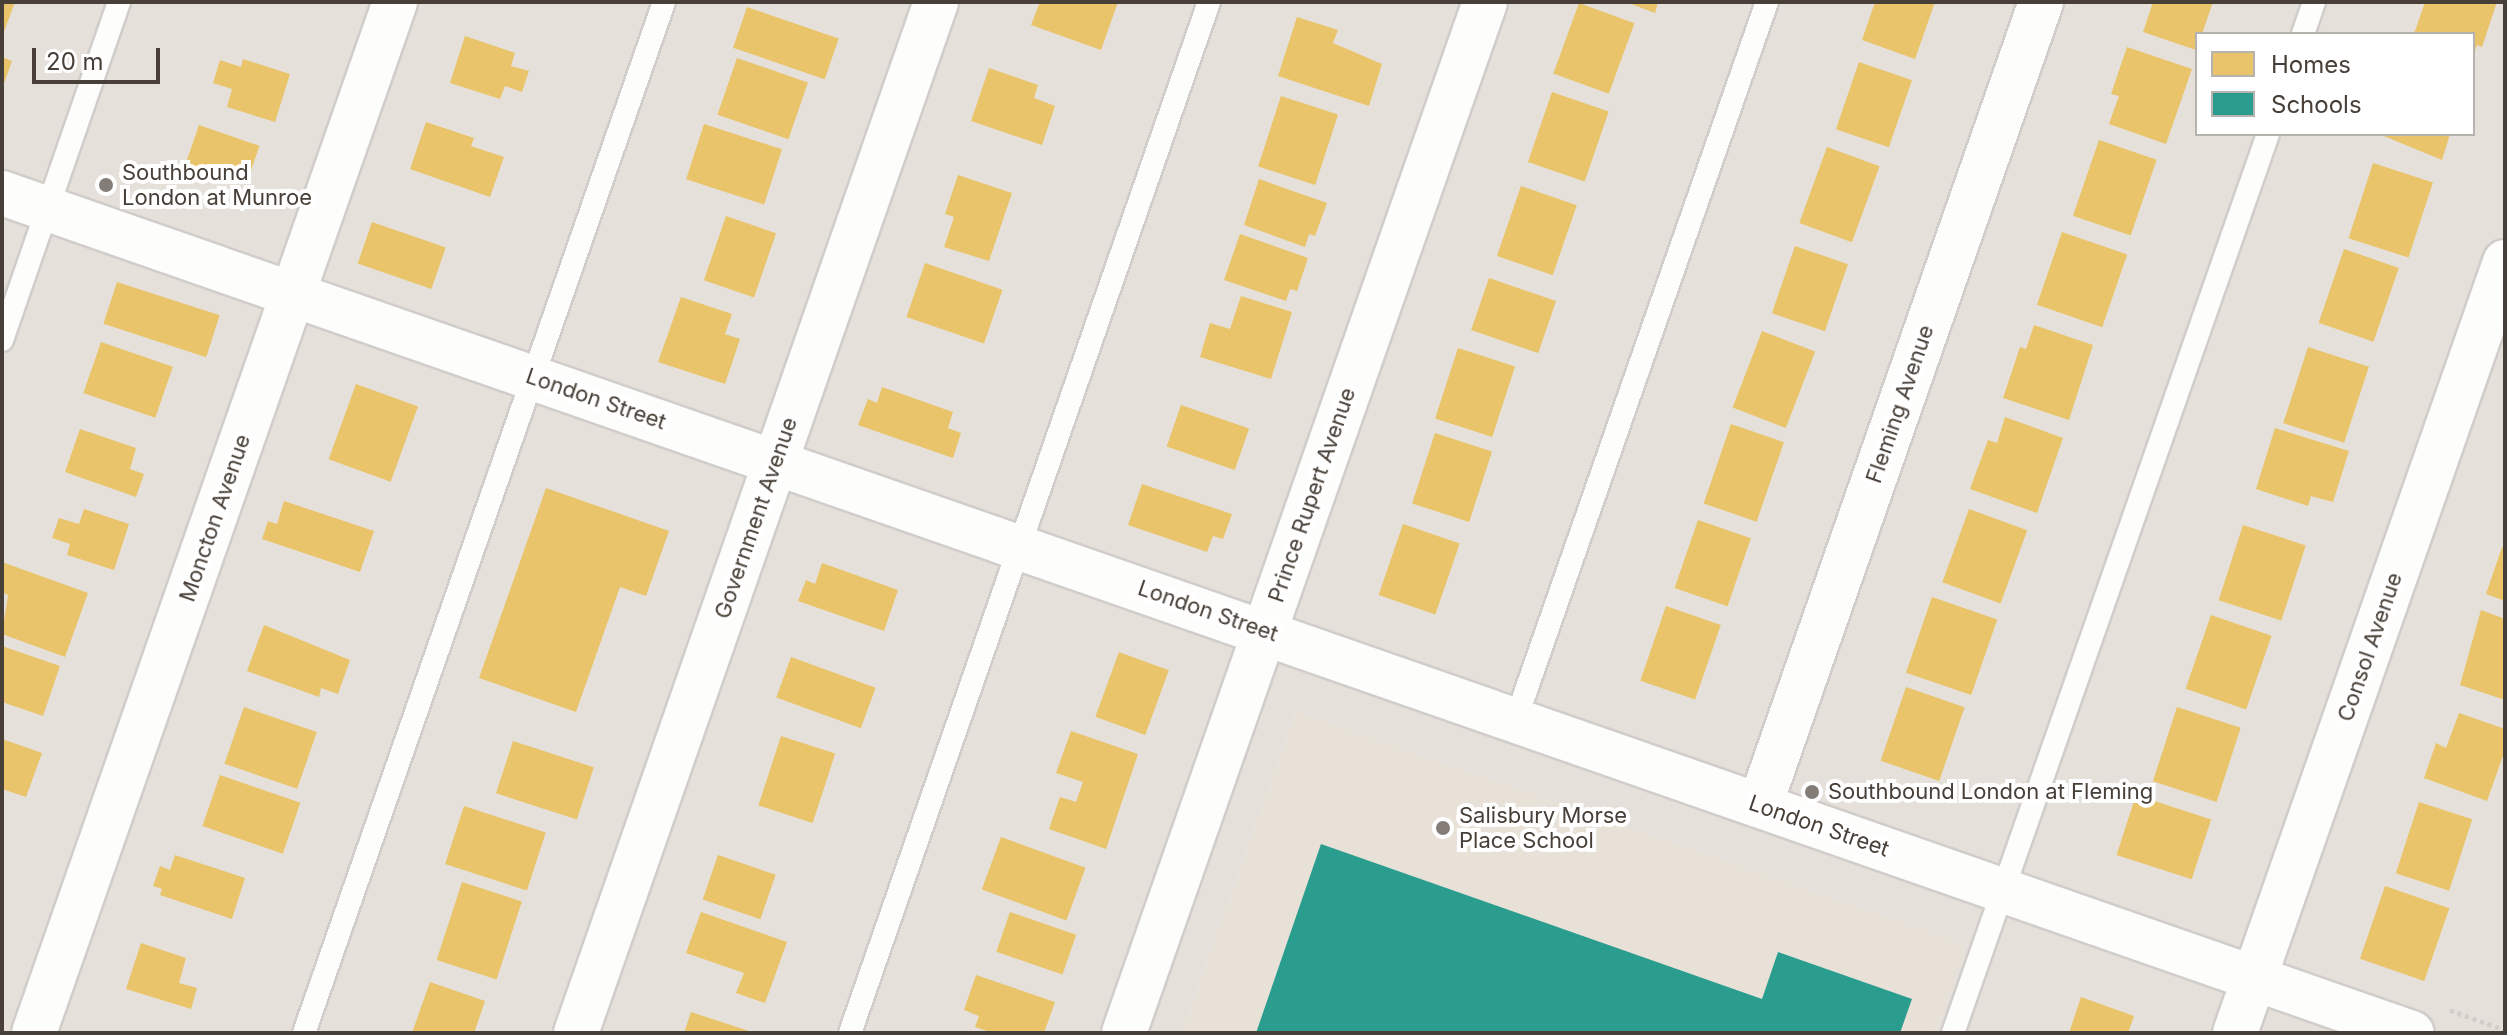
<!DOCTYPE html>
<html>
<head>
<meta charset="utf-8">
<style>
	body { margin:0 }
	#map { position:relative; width:2507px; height:1035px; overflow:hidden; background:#f2efec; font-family:Inter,sans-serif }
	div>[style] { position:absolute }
	.residential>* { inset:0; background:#e5e0da }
	.education>* { inset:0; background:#e8e1d8 }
	.homes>* { inset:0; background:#e9c46a; transform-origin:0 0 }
	.schools>* { inset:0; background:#2a9d8f }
	.path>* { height:5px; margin-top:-2.5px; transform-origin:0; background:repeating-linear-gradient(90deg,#d2cfcb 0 4px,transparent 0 8px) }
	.roads { filter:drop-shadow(2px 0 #d0cdca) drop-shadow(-2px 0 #d0cdca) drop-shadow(0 2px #d0cdca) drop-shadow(0 -2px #d0cdca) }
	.service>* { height:22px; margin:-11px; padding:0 11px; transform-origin:11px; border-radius:11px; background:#fdfdfc }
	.minor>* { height:44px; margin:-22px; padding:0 22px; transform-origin:22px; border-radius:22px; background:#fdfdfc }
	.dots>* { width:22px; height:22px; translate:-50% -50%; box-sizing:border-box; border:4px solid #fff; border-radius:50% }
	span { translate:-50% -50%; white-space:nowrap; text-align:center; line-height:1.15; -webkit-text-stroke:8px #fff; paint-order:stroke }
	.poi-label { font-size:22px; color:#484038 }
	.left { translate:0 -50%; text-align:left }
	.street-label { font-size:22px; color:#484038 }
	.frame { position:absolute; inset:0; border:4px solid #484038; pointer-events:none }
	.legend { position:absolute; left:2195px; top:32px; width:280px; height:104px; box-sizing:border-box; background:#fff; border:2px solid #b6b3af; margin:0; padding:10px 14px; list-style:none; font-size:24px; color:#484038 }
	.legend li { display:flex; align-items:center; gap:16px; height:40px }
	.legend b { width:40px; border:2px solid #b6b3af }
	.scale { position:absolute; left:32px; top:48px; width:128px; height:36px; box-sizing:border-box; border:4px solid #484038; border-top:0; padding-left:10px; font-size:24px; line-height:28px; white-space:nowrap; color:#484038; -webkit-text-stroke:6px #fff; paint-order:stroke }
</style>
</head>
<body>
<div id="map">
	<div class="residential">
		<i style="clip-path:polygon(evenodd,2px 2px,2505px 2px,2505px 1033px,1935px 1033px,1965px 946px,1296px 712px,1182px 1033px,2px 1033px,2px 2px,2197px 34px,2473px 34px,2473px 134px,2197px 134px,2197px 34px)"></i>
	</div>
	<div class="education">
		<i style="clip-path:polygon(1296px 712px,1966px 945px,1935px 1033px,1182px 1033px)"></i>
	</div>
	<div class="homes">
		<i style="clip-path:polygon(2px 2px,15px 2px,2px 37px)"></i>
		<i style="clip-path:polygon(1040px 2px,1118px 2px,1101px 50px,1031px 25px)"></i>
		<i style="clip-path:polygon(1626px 2px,1658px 2px,1655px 13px)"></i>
		<i style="clip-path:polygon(1875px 2px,1935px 2px,1915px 59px,1862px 40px)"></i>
		<i style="clip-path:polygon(2153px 2px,2213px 2px,2202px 34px,2197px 34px,2196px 50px,2143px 32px)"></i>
		<i style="clip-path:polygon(2425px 2px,2497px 2px,2482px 47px,2477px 45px,2473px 56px,2473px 34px,2414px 34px)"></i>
		<i style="left:1579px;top:3px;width:59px;height:75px;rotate:20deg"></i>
		<i style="left:747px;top:7px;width:97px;height:43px;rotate:19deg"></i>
		<i style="clip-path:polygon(1297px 17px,1338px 30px,1333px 43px,1382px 64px,1369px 106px,1278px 76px)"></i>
		<i style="clip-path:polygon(465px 36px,515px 53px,511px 66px,529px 71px,522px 92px,505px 86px,500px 99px,450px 83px)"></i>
		<i style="clip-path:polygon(2127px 47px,2192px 69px,2166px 144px,2109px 124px,2119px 96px,2111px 94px)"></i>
		<i style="clip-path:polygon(2px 57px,12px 61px,2px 89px)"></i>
		<i style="left:737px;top:58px;width:75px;height:60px;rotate:19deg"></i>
		<i style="clip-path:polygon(243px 59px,290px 74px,275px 122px,227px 107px,232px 89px,213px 83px,220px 60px,241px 67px)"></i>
		<i style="left:1859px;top:62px;width:56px;height:71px;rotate:19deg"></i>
		<i style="clip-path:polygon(989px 68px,1038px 85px,1034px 98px,1055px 106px,1042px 145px,971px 121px)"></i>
		<i style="left:1552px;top:92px;width:60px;height:74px;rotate:19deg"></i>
		<i style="left:1281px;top:96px;width:60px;height:74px;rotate:18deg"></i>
		<i style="clip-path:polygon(426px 122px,474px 138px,471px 146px,504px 157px,490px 197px,410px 169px)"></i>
		<i style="left:704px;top:124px;width:82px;height:58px;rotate:18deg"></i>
		<i style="left:199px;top:125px;width:64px;height:41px;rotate:19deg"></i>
		<i style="clip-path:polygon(2379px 134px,2450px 134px,2442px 160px)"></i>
		<i style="left:2099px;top:140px;width:61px;height:80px;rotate:19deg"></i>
		<i style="left:1827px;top:147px;width:56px;height:81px;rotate:20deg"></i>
		<i style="left:2373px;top:163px;width:63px;height:79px;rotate:18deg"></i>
		<i style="clip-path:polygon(958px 175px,1012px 193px,989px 261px,944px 247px,954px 217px,945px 214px)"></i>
		<i style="clip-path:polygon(1259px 179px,1327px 203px,1315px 236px,1309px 234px,1305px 247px,1244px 225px)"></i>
		<i style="left:1521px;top:186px;width:59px;height:74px;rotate:19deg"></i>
		<i style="left:726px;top:216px;width:53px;height:68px;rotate:19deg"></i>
		<i style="left:372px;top:222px;width:78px;height:44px;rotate:19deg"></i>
		<i style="left:2062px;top:232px;width:69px;height:77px;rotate:19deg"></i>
		<i style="clip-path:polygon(1240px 234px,1308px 258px,1297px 291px,1290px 289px,1286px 301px,1224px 280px)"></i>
		<i style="left:1795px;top:246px;width:56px;height:71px;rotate:19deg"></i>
		<i style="left:2344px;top:249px;width:58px;height:78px;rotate:19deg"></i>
		<i style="left:925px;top:263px;width:82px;height:57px;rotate:19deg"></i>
		<i style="left:1489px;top:278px;width:71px;height:55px;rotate:19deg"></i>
		<i style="left:117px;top:282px;width:108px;height:44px;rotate:18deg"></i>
		<i style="clip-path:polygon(1241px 296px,1292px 312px,1271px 379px,1200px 357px,1210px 323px,1230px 329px)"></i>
		<i style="clip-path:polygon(681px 297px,732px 314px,725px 334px,740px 339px,725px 384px,658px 362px)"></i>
		<i style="clip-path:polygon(2034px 325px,2093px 345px,2069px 420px,2003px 398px,2020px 347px,2026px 349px)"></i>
		<i style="left:1762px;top:331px;width:57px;height:82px;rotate:21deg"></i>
		<i style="left:101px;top:342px;width:76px;height:54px;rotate:19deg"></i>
		<i style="left:2308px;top:347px;width:64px;height:80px;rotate:18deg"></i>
		<i style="left:1458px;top:348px;width:60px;height:74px;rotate:18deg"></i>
		<i style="left:356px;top:384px;width:66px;height:80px;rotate:20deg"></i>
		<i style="clip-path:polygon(882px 387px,953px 412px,948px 428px,961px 433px,953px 458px,858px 425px,868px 399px,877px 403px)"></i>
		<i style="left:1181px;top:405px;width:72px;height:44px;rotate:19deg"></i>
		<i style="clip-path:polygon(2005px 417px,2063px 438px,2037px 513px,1970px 489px,1988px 440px,1997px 443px)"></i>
		<i style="left:1731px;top:424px;width:56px;height:84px;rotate:19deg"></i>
		<i style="clip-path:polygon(2275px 428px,2349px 451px,2333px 502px,2311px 496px,2308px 506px,2256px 489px)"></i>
		<i style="clip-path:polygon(80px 429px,136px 448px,130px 469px,144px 474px,136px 497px,65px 472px)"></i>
		<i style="left:1435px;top:433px;width:60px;height:74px;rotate:18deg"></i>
		<i style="clip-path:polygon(1142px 484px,1232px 514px,1223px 539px,1213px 536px,1207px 552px,1128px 525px)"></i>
		<i style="clip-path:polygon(546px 488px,669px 531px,646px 596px,620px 587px,576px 712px,479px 678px)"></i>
		<i style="clip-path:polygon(284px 501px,374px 531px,360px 572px,262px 539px,268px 521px,277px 524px)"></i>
		<i style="clip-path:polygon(84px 509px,129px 524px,114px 570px,67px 555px,70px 544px,52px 538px,59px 518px,79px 524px)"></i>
		<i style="left:1969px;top:509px;width:62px;height:78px;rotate:20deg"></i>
		<i style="left:1698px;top:520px;width:56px;height:72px;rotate:19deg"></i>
		<i style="left:1403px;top:524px;width:60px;height:75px;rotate:19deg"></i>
		<i style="left:2243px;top:525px;width:66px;height:79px;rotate:18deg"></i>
		<i style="clip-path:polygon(2502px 547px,2505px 548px,2505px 601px,2486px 594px)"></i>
		<i style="clip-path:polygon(2px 562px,88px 593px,65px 657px,2px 634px,8px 595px,2px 592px)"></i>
		<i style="clip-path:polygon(822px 563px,898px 590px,884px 631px,798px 601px,806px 580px,815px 584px)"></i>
		<i style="left:1932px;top:597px;width:69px;height:80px;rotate:19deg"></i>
		<i style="left:1666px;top:606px;width:58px;height:79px;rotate:19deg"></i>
		<i style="clip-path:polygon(2481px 610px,2505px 619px,2505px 700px,2460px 685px)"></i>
		<i style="left:2211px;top:615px;width:64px;height:78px;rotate:19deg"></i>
		<i style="clip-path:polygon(264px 625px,350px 660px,338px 694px,321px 688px,319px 697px,247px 671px)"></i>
		<i style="clip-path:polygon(2px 646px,60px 666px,43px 716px,2px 702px)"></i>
		<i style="left:1119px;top:652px;width:53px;height:69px;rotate:20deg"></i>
		<i style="left:791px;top:657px;width:90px;height:43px;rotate:20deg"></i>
		<i style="left:1906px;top:687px;width:62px;height:78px;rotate:19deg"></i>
		<i style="left:244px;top:707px;width:77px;height:60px;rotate:19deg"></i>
		<i style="left:2177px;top:707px;width:67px;height:78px;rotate:18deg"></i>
		<i style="clip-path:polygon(2459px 713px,2505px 729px,2505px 750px,2487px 801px,2424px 778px,2436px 743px,2446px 748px)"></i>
		<i style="clip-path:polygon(1071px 731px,1138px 754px,1106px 849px,1049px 829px,1060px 797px,1076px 802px,1083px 782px,1056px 773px)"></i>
		<i style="left:781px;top:736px;width:57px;height:73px;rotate:18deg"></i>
		<i style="clip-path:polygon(2px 739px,42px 753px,26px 797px,2px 789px)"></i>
		<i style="left:513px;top:741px;width:85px;height:55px;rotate:18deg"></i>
		<i style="left:220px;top:775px;width:85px;height:54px;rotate:19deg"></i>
		<i style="left:2136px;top:795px;width:79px;height:63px;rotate:18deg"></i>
		<i style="left:2419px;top:802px;width:56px;height:75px;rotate:18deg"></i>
		<i style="left:464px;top:806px;width:86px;height:61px;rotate:18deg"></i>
		<i style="left:1001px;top:837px;width:90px;height:56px;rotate:20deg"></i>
		<i style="clip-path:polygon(175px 855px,245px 878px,232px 919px,160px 895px,162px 889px,153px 886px,160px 866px,170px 870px)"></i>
		<i style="left:718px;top:855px;width:61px;height:47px;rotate:19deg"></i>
		<i style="left:462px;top:882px;width:63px;height:82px;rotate:18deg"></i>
		<i style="left:2385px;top:886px;width:68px;height:77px;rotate:19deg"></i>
		<i style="clip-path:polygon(701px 912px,787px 942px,765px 1003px,736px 993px,744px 973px,686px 953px)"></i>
		<i style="left:1010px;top:912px;width:70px;height:42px;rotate:19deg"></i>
		<i style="clip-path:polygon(141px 943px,186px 958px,179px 983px,197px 988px,191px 1009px,126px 989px)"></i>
		<i style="clip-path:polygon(976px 975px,1055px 1002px,1044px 1033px,993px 1033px,975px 1027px,979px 1016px,964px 1010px)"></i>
		<i style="clip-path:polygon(430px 982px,485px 1001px,474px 1033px,412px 1033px)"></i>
		<i style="clip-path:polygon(2081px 997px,2134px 1016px,2128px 1033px,2069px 1033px)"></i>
		<i style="clip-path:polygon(691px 1012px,752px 1032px,752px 1033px,684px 1033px)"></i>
	</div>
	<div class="schools">
		<i style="clip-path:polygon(1321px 844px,1762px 999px,1778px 952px,1912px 999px,1900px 1033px,1256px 1033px)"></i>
	</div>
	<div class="path">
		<i style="left:2450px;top:1010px;width:59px;rotate:20deg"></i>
	</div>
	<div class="roads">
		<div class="service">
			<i style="left:2303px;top:34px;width:34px;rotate:-71deg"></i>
			<i style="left:2px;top:340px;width:358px;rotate:-70.9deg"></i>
			<i style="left:1516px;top:719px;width:760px;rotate:-70.71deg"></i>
			<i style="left:304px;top:1033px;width:1092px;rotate:-70.75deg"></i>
			<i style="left:850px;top:1033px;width:1092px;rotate:-70.8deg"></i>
			<i style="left:1953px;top:1033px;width:953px;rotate:-70.69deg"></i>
		</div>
		<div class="minor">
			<i style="left:2px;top:193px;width:2552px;rotate:19.22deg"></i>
			<i style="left:1760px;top:805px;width:851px;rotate:-70.71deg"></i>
			<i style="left:34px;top:1033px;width:1092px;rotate:-70.7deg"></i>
			<i style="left:576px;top:1033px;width:1092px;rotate:-70.75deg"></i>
			<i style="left:1124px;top:1033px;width:1092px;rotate:-70.7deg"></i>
			<i style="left:2235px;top:1033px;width:817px;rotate:-70.7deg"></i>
		</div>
	</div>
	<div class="dots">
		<i style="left:106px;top:185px;background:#847d77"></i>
		<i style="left:1812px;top:792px;background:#847d77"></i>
		<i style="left:1443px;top:828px;background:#847d77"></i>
	</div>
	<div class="poi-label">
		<span class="left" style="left:122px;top:185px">Southbound<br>London at Munroe</span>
		<span class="left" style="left:1828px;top:792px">Southbound London at Fleming</span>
		<span class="left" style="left:1459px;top:828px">Salisbury Morse<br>Place School</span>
	</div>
	<div class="street-label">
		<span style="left:596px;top:399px;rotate:19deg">London Street</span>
		<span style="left:1900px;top:404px;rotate:-71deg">Fleming Avenue</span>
		<span style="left:1312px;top:495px;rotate:-71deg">Prince Rupert Avenue</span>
		<span style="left:215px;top:518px;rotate:-71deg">Moncton Avenue</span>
		<span style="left:756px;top:518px;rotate:-71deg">Government Avenue</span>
		<span style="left:1208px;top:611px;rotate:19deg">London Street</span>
		<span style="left:2370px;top:647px;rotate:-71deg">Consol Avenue</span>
		<span style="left:1819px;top:826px;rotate:19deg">London Street</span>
	</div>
	<div class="frame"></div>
	<ul class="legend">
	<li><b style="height:22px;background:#e9c46a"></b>Homes</li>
	<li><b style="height:22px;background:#2a9d8f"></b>Schools</li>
	</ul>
	<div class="scale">20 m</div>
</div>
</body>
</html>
